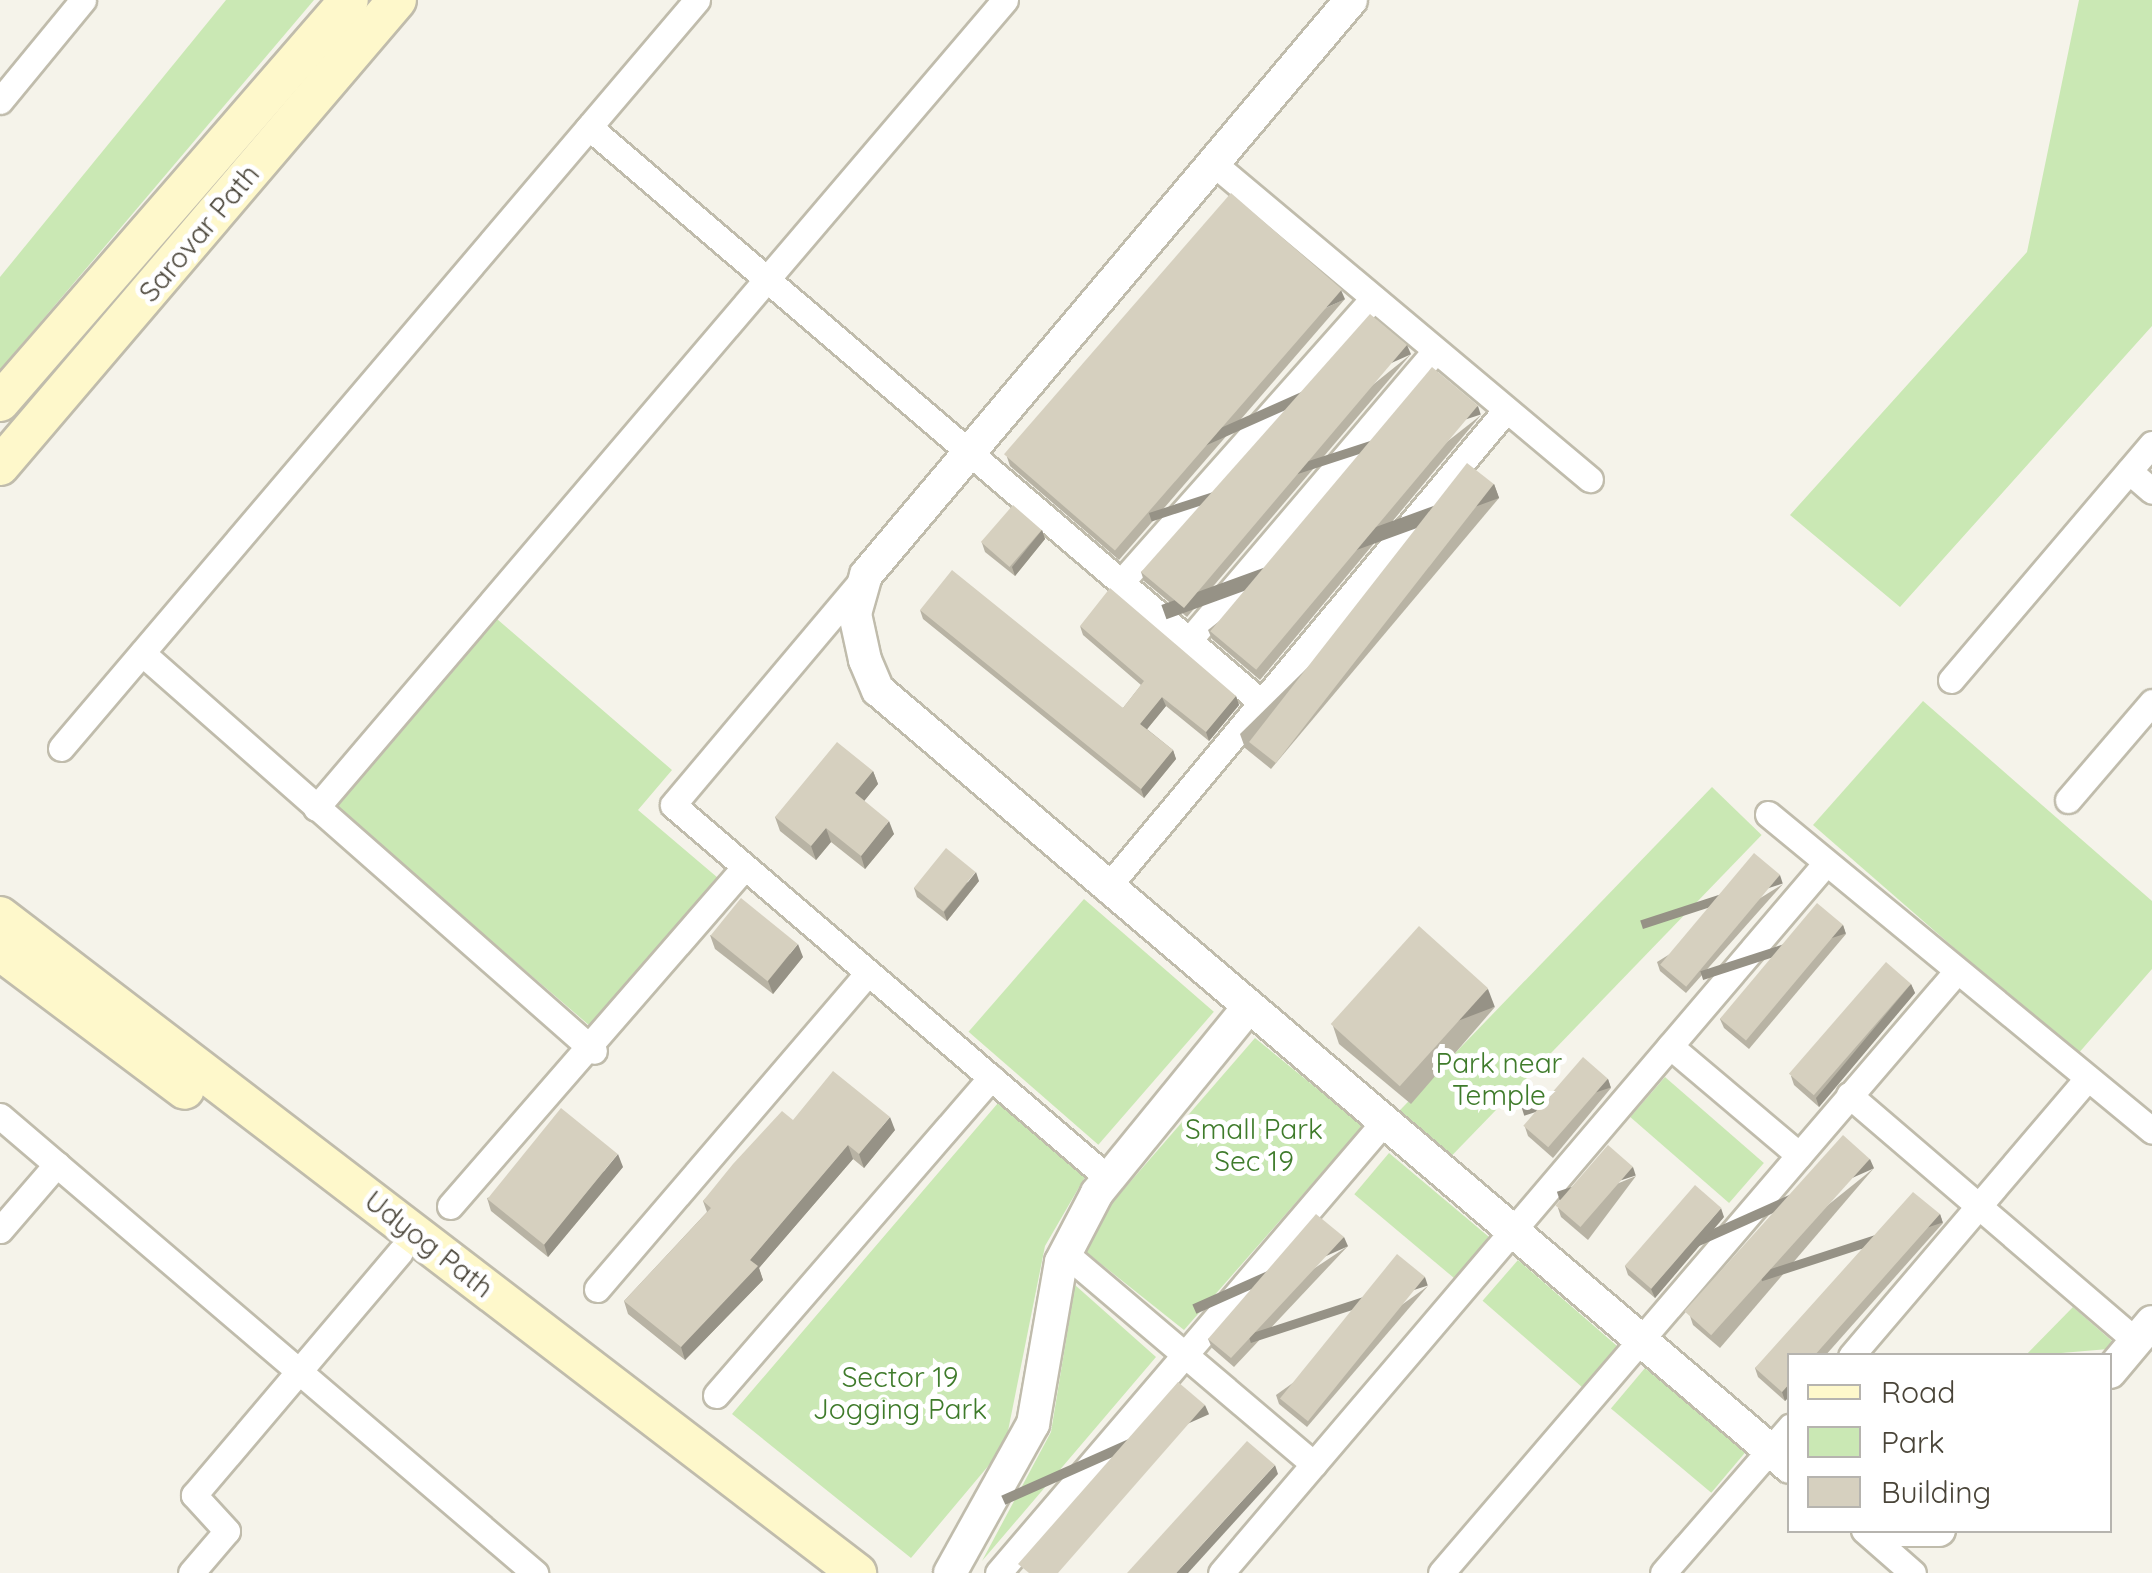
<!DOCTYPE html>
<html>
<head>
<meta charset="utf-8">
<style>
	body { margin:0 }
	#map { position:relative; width:2152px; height:1573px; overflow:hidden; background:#f5f3ea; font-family:Quicksand,sans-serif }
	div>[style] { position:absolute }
	.green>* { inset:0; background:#cae8b4; transform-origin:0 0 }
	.roads { filter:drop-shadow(2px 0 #c0bcac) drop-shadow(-2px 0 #c0bcac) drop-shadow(0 2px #c0bcac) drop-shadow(0 -2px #c0bcac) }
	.minor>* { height:25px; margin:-12.5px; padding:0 12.5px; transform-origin:12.5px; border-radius:12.5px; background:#fff }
	.tertiary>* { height:32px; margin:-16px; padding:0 16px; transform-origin:16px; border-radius:16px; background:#fff }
	.secondary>* { height:38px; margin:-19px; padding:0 19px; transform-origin:19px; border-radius:19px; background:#fef8cb }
	.wall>* { inset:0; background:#b8b3a4 }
	.shaded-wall>* { inset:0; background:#969286; transform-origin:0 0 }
	.building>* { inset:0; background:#d6d0bf; transform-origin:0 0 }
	span { translate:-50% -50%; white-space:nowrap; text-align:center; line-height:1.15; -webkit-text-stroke:10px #fff; paint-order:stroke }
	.street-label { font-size:28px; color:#494438 }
	.park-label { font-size:28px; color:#3f7b2b }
	.legend { position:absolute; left:1787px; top:1353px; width:325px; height:180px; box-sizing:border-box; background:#fff; border:2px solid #b6b4af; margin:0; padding:12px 18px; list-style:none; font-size:30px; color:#494438 }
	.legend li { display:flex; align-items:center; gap:20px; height:50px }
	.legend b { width:50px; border:2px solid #b6b4af }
</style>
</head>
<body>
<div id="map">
	<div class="green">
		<i style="clip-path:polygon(226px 0,314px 0,0 370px,0 277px)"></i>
		<i style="clip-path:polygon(2079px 0,2152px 0,2152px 326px,1900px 607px,1790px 515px,2027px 252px)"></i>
		<i style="clip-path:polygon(497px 619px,672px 770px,638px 810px,718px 878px,590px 1026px,334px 806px)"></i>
		<i style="clip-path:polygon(1923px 701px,2152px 901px,2152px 969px,2077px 1055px,1813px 825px)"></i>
		<i style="left:1712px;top:787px;width:69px;height:451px;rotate:44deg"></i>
		<i style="left:1084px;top:899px;width:172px;height:176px;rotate:41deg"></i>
		<i style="clip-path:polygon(1255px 1038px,1363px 1126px,1184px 1330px,1086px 1252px,1111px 1204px)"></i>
		<i style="left:1665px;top:1077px;width:131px;height:53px;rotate:41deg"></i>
		<i style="clip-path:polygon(998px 1103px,1085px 1177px,1045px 1246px,1005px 1446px,911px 1558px,732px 1414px)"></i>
		<i style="left:1389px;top:1153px;width:131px;height:54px;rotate:40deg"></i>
		<i style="left:1518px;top:1260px;width:132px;height:54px;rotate:41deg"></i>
		<i style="clip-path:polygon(1075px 1285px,1156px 1357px,982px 1561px,1051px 1432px)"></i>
		<i style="clip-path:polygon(2073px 1307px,2120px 1348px,2025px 1356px)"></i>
		<i style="left:1645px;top:1368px;width:131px;height:53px;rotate:40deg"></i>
	</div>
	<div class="roads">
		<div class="minor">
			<i style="left:0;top:101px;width:131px;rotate:-50.6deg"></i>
			<i style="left:589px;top:127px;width:886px;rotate:40.56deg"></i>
			<i style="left:1213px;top:163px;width:492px;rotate:40deg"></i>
			<i style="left:2129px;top:471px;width:30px;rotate:41deg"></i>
			<i style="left:863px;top:579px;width:295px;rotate:130.1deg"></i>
			<i style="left:673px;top:805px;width:574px;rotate:40.62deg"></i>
			<i style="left:1123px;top:580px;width:377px;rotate:-48.4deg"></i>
			<i style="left:1190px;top:639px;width:378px;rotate:-49.6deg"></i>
			<i style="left:142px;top:653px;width:602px;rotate:41.36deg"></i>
			<i style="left:1951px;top:680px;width:310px;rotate:-49.6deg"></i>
			<i style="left:61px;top:748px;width:982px;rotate:-49.63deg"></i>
			<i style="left:2068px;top:800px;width:129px;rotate:-49.4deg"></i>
			<i style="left:316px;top:808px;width:1062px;rotate:-49.55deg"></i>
			<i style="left:1768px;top:814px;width:498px;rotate:39.5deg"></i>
			<i style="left:1106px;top:889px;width:624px;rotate:-50.14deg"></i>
			<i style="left:1670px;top:1046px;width:169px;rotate:40.2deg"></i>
			<i style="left:1849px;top:1095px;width:378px;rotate:40.6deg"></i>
			<i style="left:0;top:1116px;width:704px;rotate:40.5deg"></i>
			<i style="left:450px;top:1206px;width:448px;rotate:-49deg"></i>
			<i style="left:0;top:1230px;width:87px;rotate:-49.2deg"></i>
			<i style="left:1066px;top:1254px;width:325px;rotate:40.3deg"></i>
			<i style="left:597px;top:1289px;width:416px;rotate:-49.4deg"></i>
			<i style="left:1851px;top:1356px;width:365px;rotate:-49.6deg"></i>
			<i style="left:716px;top:1395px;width:420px;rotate:-49.1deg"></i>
			<i style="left:1864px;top:1530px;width:65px;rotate:41.3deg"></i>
			<i style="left:191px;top:1573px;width:55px;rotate:-49.4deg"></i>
			<i style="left:227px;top:1531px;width:49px;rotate:-132.5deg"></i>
			<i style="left:194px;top:1495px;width:319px;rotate:-49.7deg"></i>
			<i style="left:998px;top:1573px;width:592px;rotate:-49.45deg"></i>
			<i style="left:1221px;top:1573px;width:933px;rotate:-49.57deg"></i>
			<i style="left:1441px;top:1573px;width:793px;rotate:-49.4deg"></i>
			<i style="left:1663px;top:1573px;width:194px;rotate:-49deg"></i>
		</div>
		<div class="tertiary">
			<i style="left:1351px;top:0;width:752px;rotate:130.15deg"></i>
			<i style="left:866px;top:575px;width:41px;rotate:105.8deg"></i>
			<i style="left:855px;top:614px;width:47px;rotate:77.7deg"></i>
			<i style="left:865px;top:660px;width:33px;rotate:67deg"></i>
			<i style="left:878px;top:690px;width:1198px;rotate:40.43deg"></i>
			<i style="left:2110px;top:1372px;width:65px;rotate:-50deg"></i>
			<i style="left:1879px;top:1530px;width:60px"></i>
			<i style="left:950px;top:1573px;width:171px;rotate:-60.9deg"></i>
			<i style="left:1033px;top:1424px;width:164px;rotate:-80.2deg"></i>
			<i style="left:1061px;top:1262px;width:78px;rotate:-62.4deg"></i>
			<i style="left:1097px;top:1193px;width:239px;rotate:-50.8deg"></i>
		</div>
		<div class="secondary">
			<i style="left:0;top:402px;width:532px;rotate:-49.04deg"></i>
			<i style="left:0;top:466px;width:612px;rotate:-49.57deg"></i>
			<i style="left:0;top:916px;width:1080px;rotate:37.47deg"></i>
			<i style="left:0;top:951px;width:231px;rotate:36.9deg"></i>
		</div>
	</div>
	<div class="wall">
		<i style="clip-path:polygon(1345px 299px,1119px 560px,1010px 466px,1007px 457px)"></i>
		<i style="clip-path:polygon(1411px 354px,1187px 617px,1144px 581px,1141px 572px)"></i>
		<i style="clip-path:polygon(1481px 415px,1260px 680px,1212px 639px,1208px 630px)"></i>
		<i style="clip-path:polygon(1494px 484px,1499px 498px,1271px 769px,1245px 748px,1240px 734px)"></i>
		<i style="clip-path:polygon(1042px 530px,1045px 539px,1015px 576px,985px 552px,982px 543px)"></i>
		<i style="clip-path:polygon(920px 610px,1123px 708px,1141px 685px,1083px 635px,1080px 626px,1236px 696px,1239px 705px,1209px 741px,1166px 706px,1147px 729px,1173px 750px,1176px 759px,1144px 798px,923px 619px)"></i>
		<i style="clip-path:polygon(873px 771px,878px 784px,864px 801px,894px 834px,865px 869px,831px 842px,816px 860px,780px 831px,775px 817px)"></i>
		<i style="clip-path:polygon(979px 881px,947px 921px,917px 897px,914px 888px)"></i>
		<i style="clip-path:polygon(1783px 884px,1686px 993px,1660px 971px,1657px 962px)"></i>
		<i style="clip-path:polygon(1843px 925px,1846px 934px,1749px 1049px,1724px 1028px,1720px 1019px)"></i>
		<i style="clip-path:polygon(710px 935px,803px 957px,773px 994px,715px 949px)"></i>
		<i style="clip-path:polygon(1911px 984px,1915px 993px,1819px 1107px,1794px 1085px,1791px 1076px)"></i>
		<i style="clip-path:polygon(1495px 1007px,1411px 1104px,1339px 1044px,1333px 1026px)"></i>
		<i style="clip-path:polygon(1608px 1079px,1611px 1088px,1553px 1158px,1528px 1136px,1525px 1127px)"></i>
		<i style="clip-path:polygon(793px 1120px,895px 1130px,864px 1168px,853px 1159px,759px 1268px,763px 1280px,685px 1360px,628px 1314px,624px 1301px,707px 1212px,703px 1201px)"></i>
		<i style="clip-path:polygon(623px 1167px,548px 1257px,491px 1211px,487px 1198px)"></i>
		<i style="clip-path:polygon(1874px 1168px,1720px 1348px,1693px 1325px,1690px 1316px)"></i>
		<i style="clip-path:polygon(1636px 1176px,1588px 1240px,1561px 1217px,1558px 1208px)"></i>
		<i style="clip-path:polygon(1940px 1214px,1943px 1223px,1785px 1401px,1758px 1377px,1755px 1368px)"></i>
		<i style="clip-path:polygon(1724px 1217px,1655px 1298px,1628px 1275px,1625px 1266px)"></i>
		<i style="clip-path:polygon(1348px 1246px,1234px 1367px,1212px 1348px,1208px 1339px)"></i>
		<i style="clip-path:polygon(1428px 1286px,1307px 1427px,1279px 1404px,1276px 1395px)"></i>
	</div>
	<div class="shaded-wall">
		<i style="left:1341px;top:290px;width:10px;height:345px;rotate:66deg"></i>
		<i style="left:1407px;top:345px;width:10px;height:345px;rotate:66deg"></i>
		<i style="left:1478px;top:406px;width:9px;height:346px;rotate:72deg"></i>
		<i style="left:1494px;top:484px;width:15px;height:354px;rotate:70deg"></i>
		<i style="clip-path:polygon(1042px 530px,1045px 539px,1015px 576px,1012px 567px)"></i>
		<i style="clip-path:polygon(1236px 696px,1239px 705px,1209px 741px,1206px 732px)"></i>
		<i style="clip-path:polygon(1162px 697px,1166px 706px,1144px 733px,1140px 724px)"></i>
		<i style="clip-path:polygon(1173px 750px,1176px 759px,1144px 798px,1141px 789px)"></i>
		<i style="clip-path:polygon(873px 771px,878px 784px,860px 806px,855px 793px)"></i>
		<i style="clip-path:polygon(889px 821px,894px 834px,865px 869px,861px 856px)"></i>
		<i style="clip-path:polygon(826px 828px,831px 842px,816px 860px,811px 846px)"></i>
		<i style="clip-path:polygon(976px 872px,979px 881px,947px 921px,944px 912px)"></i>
		<i style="left:1780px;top:875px;width:9px;height:147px;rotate:72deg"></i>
		<i style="left:1843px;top:925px;width:9px;height:150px;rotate:72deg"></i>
		<i style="clip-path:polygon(798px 944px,803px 957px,773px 994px,768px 981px)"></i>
		<i style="clip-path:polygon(1911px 984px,1915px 993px,1819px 1107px,1816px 1098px)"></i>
		<i style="left:1488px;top:989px;width:19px;height:128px;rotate:69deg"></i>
		<i style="left:1608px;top:1079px;width:9px;height:91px;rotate:72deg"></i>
		<i style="clip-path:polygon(890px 1117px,895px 1130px,864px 1168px,859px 1154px)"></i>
		<i style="clip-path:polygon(848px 1145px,853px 1159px,759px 1268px,763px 1280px,685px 1360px,681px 1347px,750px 1260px)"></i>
		<i style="clip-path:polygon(618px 1154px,623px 1167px,548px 1257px,544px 1244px)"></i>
		<i style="left:1870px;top:1159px;width:10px;height:237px;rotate:66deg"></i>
		<i style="left:1633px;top:1167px;width:9px;height:80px;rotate:72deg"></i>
		<i style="clip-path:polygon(1721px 1208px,1724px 1217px,1655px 1298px,1651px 1289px)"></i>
		<i style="left:1940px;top:1214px;width:9px;height:190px;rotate:72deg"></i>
		<i style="left:1344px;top:1237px;width:10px;height:166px;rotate:66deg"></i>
		<i style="left:1425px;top:1277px;width:9px;height:186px;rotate:72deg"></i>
		<i style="clip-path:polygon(1790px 1383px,1790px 1396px,1785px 1401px,1782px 1392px)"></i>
		<i style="left:1205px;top:1405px;width:10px;height:223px;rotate:66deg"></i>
		<i style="clip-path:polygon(1275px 1465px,1278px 1474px,1188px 1573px,1176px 1573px)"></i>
	</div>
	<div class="building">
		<i style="left:1231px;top:193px;width:147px;height:346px;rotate:41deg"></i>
		<i style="clip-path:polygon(1370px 314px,1407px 345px,1184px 608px,1141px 572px)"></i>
		<i style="left:1432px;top:367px;width:60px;height:345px;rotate:40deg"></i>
		<i style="left:1467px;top:463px;width:34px;height:354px;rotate:38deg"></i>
		<i style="left:1013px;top:505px;width:38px;height:49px;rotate:41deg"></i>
		<i style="clip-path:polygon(952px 570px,1123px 708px,1144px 681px,1080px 626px,1110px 588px,1236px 696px,1206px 732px,1162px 697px,1140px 724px,1173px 750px,1141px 789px,920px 610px)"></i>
		<i style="clip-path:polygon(837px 742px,873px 771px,855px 793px,889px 821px,861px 856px,826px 828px,811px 846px,775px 817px)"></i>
		<i style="left:946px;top:848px;width:38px;height:51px;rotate:39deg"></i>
		<i style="left:1754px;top:853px;width:34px;height:146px;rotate:40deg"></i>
		<i style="left:741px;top:898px;width:73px;height:48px;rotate:39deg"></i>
		<i style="left:1817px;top:903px;width:34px;height:151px;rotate:40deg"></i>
		<i style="left:1419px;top:926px;width:93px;height:132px;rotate:42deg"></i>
		<i style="left:1886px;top:962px;width:33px;height:148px;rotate:41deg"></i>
		<i style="left:1583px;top:1057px;width:33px;height:91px;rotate:41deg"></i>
		<i style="clip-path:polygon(833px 1071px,890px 1117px,859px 1154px,848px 1145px,750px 1260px,758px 1266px,681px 1347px,624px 1301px,711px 1208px,703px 1201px,733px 1164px,782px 1111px,793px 1120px)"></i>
		<i style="left:561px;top:1108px;width:73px;height:117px;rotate:39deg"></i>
		<i style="left:1843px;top:1135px;width:36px;height:237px;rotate:42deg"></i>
		<i style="left:1608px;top:1145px;width:33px;height:80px;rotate:41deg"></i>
		<i style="left:1695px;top:1185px;width:35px;height:107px;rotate:41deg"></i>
		<i style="clip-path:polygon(1913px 1192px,1940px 1214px,1814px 1356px,1790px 1356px,1790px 1383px,1782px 1392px,1755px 1368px)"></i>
		<i style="clip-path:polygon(1316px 1214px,1344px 1237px,1231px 1358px,1208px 1339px)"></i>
		<i style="left:1397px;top:1254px;width:36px;height:186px;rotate:39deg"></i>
		<i style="clip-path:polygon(1178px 1382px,1205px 1405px,1058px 1573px,1029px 1573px,1018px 1564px)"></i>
		<i style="clip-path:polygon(1247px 1441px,1275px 1465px,1176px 1573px,1127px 1573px)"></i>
	</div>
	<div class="street-label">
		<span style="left:199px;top:233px;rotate:-50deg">Sarovar Path</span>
		<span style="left:429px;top:1244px;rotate:38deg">Udyog Path</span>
	</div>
	<div class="park-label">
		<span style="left:1499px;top:1079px">Park near<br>Temple</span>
		<span style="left:1254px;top:1145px">Small Park<br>Sec 19</span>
		<span style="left:900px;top:1393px">Sector 19<br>Jogging Park</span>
	</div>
	<ul class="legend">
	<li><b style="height:12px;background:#fef8cb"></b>Road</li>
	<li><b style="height:28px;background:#cae8b4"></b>Park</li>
	<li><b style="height:28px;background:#d6d0bf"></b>Building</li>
	</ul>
</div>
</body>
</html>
